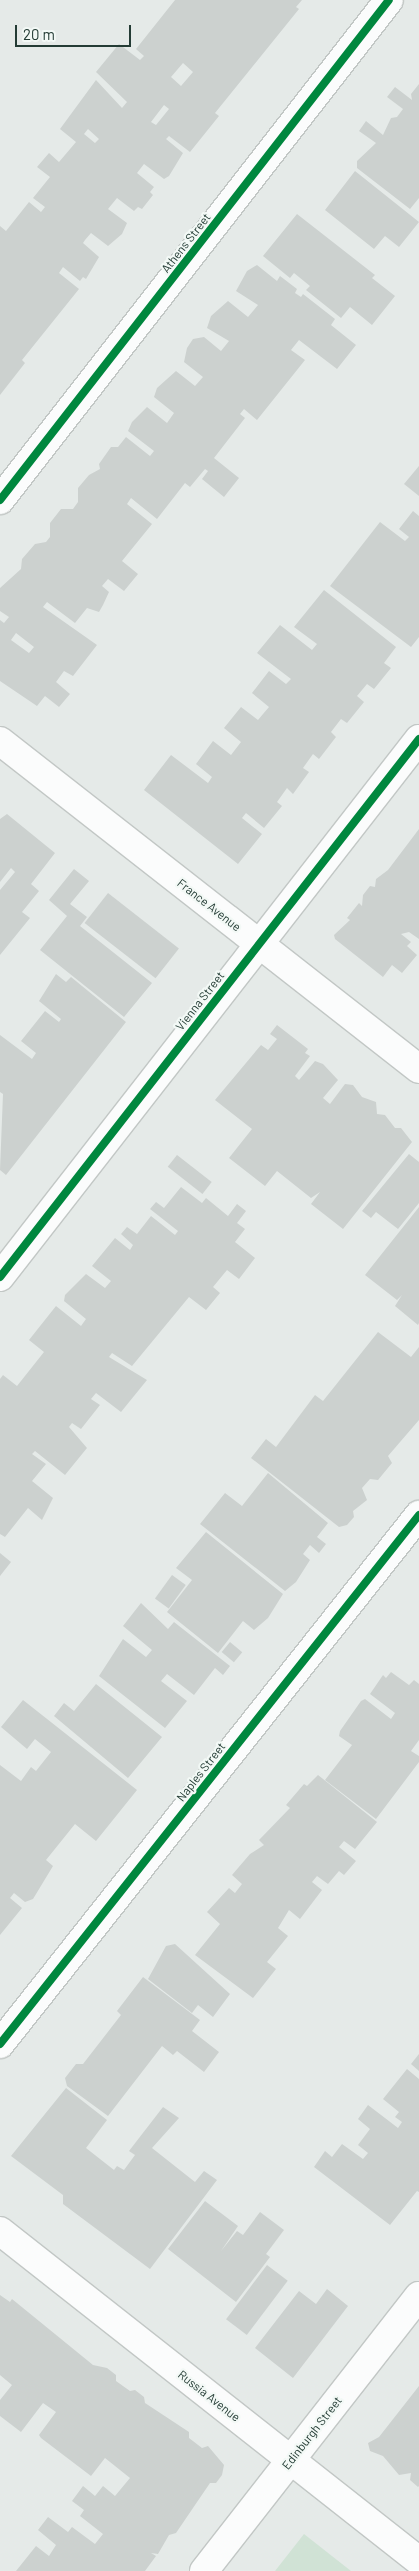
<!DOCTYPE html>
<html>
<head>
<meta charset="utf-8">
<style>
	body { margin:0 }
	#map { position:relative; width:419px; height:2571px; overflow:hidden; background:#e5eae8; font-family:Barlow,sans-serif }
	div>[style] { position:absolute }
	.green>* { inset:0; background:#d0e2d5 }
	.building>* { inset:0; background:#ccd1cf; transform-origin:0 0 }
	.roads { filter:drop-shadow(1px 0 #c2c7c5) drop-shadow(-1px 0 #c2c7c5) drop-shadow(0 1px #c2c7c5) drop-shadow(0 -1px #c2c7c5) }
	.street>* { height:28px; margin:-14px; padding:0 14px; transform-origin:14px; border-radius:14px; background:#fbfcfc }
	.cycleway>* { height:8px; margin:-4px; padding:0 4px; transform-origin:4px; border-radius:4px; background:#00873e }
	span { translate:-50% -50%; white-space:nowrap; text-align:center; line-height:1.15; -webkit-text-stroke:4.5px #f3f9f6; paint-order:stroke }
	.street-label { font-size:12px; color:#243c35 }
	.scale { position:absolute; left:15px; top:25px; width:116px; height:22px; box-sizing:border-box; border:2px solid #243c35; border-top:0; padding-left:6px; font-size:15px; line-height:18px; white-space:nowrap; color:#243c35; -webkit-text-stroke:4px #f3f9f6; paint-order:stroke }
</style>
</head>
<body>
<div id="map">
	<div class="green">
		<i style="clip-path:polygon(304px 2534px,351px 2571px,275px 2571px)"></i>
	</div>
	<div class="building">
		<i style="clip-path:polygon(evenodd,175px 0,302px 0,296px 7px,299px 9px,215px 113px,219px 116px,190px 152px,169px 136px,166px 139px,183px 153px,169px 176px,164px 179px,144px 164px,137px 173px,154px 187px,150px 192px,153px 195px,142px 209px,138px 207px,134px 211px,117px 198px,108px 209px,127px 223px,122px 234px,108px 246px,91px 233px,85px 240px,83px 243px,99px 257px,86px 279px,83px 277px,80px 281px,63px 267px,59px 273px,79px 289px,22px 360px,25px 363px,0 395px,0 226px,6px 231px,29px 202px,41px 212px,45px 207px,33px 198px,50px 177px,37px 167px,49px 153px,59px 162px,76px 142px,60px 129px,96px 80px,122px 108px,127px 102px,96px 72px,119px 44px,140px 60px,144px 56px,136px 49px,175px 0,183px 63px,193px 72px,181px 86px,171px 77px,183px 63px,175px 0,164px 105px,169px 109px,156px 125px,151px 122px,164px 105px,175px 0,88px 129px,99px 139px,95px 143px,84px 134px,88px 129px)"></i>
		<i style="clip-path:polygon(419px 84px,419px 198px,410px 209px,357px 168px,357px 161px,376px 143px,359px 131px,366px 121px,383px 135px,391px 118px,397px 117px,403px 109px,387px 97px,395px 87px,412px 100px,411px 94px)"></i>
		<i style="clip-path:polygon(355px 171px,419px 222px,399px 247px,385px 236px,374px 249px,325px 210px)"></i>
		<i style="clip-path:polygon(297px 214px,375px 275px,372px 278px,395px 296px,372px 325px,350px 307px,341px 318px,306px 290px,310px 286px,294px 273px,290px 278px,263px 256px)"></i>
		<i style="clip-path:polygon(evenodd,257px 265px,277px 281px,280px 276px,297px 289px,295px 293px,301px 297px,303px 294px,335px 319px,331px 325px,356px 345px,337px 369px,299px 340px,291px 350px,305px 360px,257px 420px,244px 409px,240px 414px,245px 418px,214px 458px,239px 478px,224px 497px,202px 479px,208px 471px,205px 469px,190px 487px,185px 483px,157px 519px,131px 498px,127px 504px,152px 524px,122px 561px,138px 574px,124px 591px,108px 579px,102px 586px,109px 592px,103px 605px,99px 612px,87px 608px,75px 623px,47px 602px,43px 607px,97px 645px,73px 676px,64px 671px,56px 682px,70px 694px,59px 707px,45px 696px,37px 706px,0 681px,0 620px,4px 623px,9px 617px,0 611px,0 588px,21px 569px,22px 559px,35px 544px,46px 542px,50px 537px,50px 523px,61px 509px,73px 509px,78px 502px,78px 488px,89px 475px,100px 469px,99px 464px,111px 447px,118px 447px,126px 437px,150px 456px,154px 451px,128px 431px,132px 422px,147px 407px,167px 423px,174px 413px,154px 397px,157px 388px,176px 371px,195px 386px,203px 377px,184px 362px,187px 348px,193px 339px,204px 337px,221px 351px,229px 341px,207px 328px,211px 316px,228px 301px,248px 317px,258px 305px,236px 291px,247px 271px,257px 265px,16px 633px,34px 647px,29px 653px,11px 640px,16px 633px)"></i>
		<i style="clip-path:polygon(419px 466px,419px 496px,404px 484px)"></i>
		<i style="clip-path:polygon(413px 511px,419px 516px,419px 637px,411px 647px,330px 586px,380px 522px,405px 541px,409px 537px,399px 529px)"></i>
		<i style="clip-path:polygon(324px 590px,396px 647px,384px 663px,391px 668px,374px 689px,367px 684px,357px 696px,364px 702px,347px 723px,341px 719px,331px 732px,336px 737px,319px 759px,313px 754px,303px 768px,309px 772px,293px 794px,287px 788px,277px 802px,282px 806px,264px 828px,246px 813px,242px 818px,262px 834px,238px 864px,144px 790px,171px 755px,208px 783px,212px 777px,196px 764px,213px 741px,231px 755px,241px 742px,224px 728px,241px 707px,258px 720px,263px 714px,269px 707px,252px 693px,269px 671px,286px 684px,291px 679px,257px 653px,280px 625px,312px 650px,317px 644px,294px 627px)"></i>
		<i style="clip-path:polygon(7px 814px,55px 853px,31px 884px,39px 891px,22px 912px,30px 918px,0 955px,0 890px,15px 872px,11px 868px,0 882px,0 819px)"></i>
		<i style="clip-path:polygon(419px 829px,419px 939px,409px 932px,401px 934px,411px 942px,407px 946px,417px 955px,402px 973px,392px 965px,383px 977px,335px 939px,334px 935px,350px 920px,347px 918px,359px 903px,362px 906px,363px 895px,370px 886px,375px 887px,376px 879px,388px 870px)"></i>
		<i style="clip-path:polygon(74px 869px,89px 881px,70px 904px,87px 917px,80px 926px,152px 983px,124px 1017px,40px 950px,67px 916px,49px 900px)"></i>
		<i style="left:108px;top:893px;width:90px;height:38px;rotate:38deg"></i>
		<i style="clip-path:polygon(56px 974px,66px 982px,71px 977px,126px 1022px,6px 1175px,0 1170px,3px 1094px,0 1092px,0 1035px,32px 1059px,36px 1053px,21px 1041px,45px 1011px,59px 1022px,61px 1019px,39px 1001px)"></i>
		<i style="clip-path:polygon(277px 1025px,308px 1049px,305px 1053px,310px 1056px,295px 1076px,299px 1080px,315px 1061px,323px 1064px,338px 1080px,323px 1098px,330px 1104px,345px 1084px,353px 1085px,362px 1097px,376px 1102px,377px 1114px,385px 1115px,395px 1128px,401px 1128px,412px 1142px,343px 1229px,311px 1204px,320px 1192px,311px 1198px,277px 1171px,265px 1186px,229px 1158px,252px 1129px,215px 1100px,261px 1045px,268px 1050px,277px 1039px,270px 1034px)"></i>
		<i style="clip-path:polygon(409px 1154px,419px 1162px,419px 1203px,398px 1229px,376px 1212px,371px 1218px,362px 1211px)"></i>
		<i style="left:177px;top:1155px;width:44px;height:15px;rotate:38deg"></i>
		<i style="clip-path:polygon(181px 1187px,202px 1203px,206px 1198px,228px 1216px,237px 1204px,246px 1211px,237px 1223px,245px 1229px,235px 1242px,255px 1258px,239px 1279px,227px 1270px,213px 1287px,220px 1293px,206px 1310px,189px 1297px,132px 1366px,112px 1353px,109px 1357px,147px 1380px,121px 1412px,96px 1393px,91px 1399px,100px 1405px,81px 1429px,72px 1423px,69px 1427px,87px 1448px,65px 1475px,35px 1451px,32px 1454px,46px 1464px,32px 1481px,53px 1498px,42px 1520px,28px 1508px,5px 1537px,0 1534px,0 1379px,3px 1375px,17px 1386px,44px 1352px,29px 1340px,56px 1306px,81px 1326px,86px 1319px,64px 1301px,65px 1295px,86px 1274px,105px 1288px,111px 1281px,92px 1266px,115px 1238px,130px 1250px,133px 1245px,121px 1234px,127px 1227px,137px 1234px,151px 1216px,175px 1235px,178px 1231px,150px 1209px,156px 1202px,164px 1208px)"></i>
		<i style="clip-path:polygon(419px 1207px,419px 1323px,418px 1325px,395px 1306px,402px 1295px,397px 1300px,365px 1275px)"></i>
		<i style="clip-path:polygon(378px 1332px,411px 1357px,419px 1347px,419px 1420px,388px 1456px,392px 1463px,378px 1480px,370px 1479px,362px 1488px,367px 1500px,353px 1511px,354px 1517px,347px 1525px,339px 1527px,251px 1458px,266px 1439px,276px 1447px,315px 1395px,323px 1401px)"></i>
		<i style="clip-path:polygon(268px 1473px,328px 1523px,317px 1537px,326px 1544px,319px 1553px,310px 1545px,303px 1554px,310px 1560px,296px 1582px,285px 1591px,200px 1524px,225px 1493px,242px 1506px)"></i>
		<i style="clip-path:polygon(206px 1532px,283px 1594px,268px 1618px,254px 1630px,243px 1621px,218px 1653px,167px 1612px,192px 1580px,176px 1568px)"></i>
		<i style="clip-path:polygon(0 1553px,11px 1562px,0 1576px)"></i>
		<i style="left:172px;top:1575px;width:17px;height:29px;rotate:36deg"></i>
		<i style="clip-path:polygon(141px 1603px,168px 1629px,174px 1622px,230px 1666px,223px 1675px,215px 1668px,194px 1695px,167px 1674px,161px 1681px,187px 1701px,165px 1728px,99px 1676px,123px 1639px,146px 1657px,152px 1650px,123px 1626px)"></i>
		<i style="left:230px;top:1642px;width:16px;height:13px;rotate:40deg"></i>
		<i style="clip-path:polygon(391px 1672px,409px 1685px,414px 1680px,419px 1684px,419px 1740px,411px 1751px,419px 1756px,419px 1762px,376px 1819px,325px 1780px,352px 1745px,339px 1736px,340px 1731px,361px 1701px,365px 1699px,391px 1719px,395px 1713px,370px 1694px,383px 1675px,386px 1678px)"></i>
		<i style="clip-path:polygon(96px 1684px,162px 1737px,128px 1778px,54px 1716px,64px 1703px,74px 1711px)"></i>
		<i style="clip-path:polygon(23px 1700px,137px 1790px,96px 1841px,75px 1824px,46px 1860px,53px 1866px,33px 1899px,25px 1902px,14px 1893px,10px 1898px,22px 1908px,0 1935px,0 1765px,21px 1781px,31px 1767px,36px 1771px,51px 1752px,35px 1739px,27px 1749px,1px 1727px)"></i>
		<i style="clip-path:polygon(318px 1775px,377px 1822px,355px 1849px,344px 1841px,339px 1847px,356px 1861px,344px 1875px,339px 1871px,328px 1884px,317px 1876px,312px 1882px,322px 1890px,300px 1919px,289px 1910px,278px 1928px,288px 1936px,267px 1962px,276px 1969px,253px 1998px,195px 1955px,220px 1924px,207px 1912px,229px 1888px,235px 1893px,242px 1884px,232px 1875px,250px 1854px,264px 1845px,259px 1840px,290px 1808px,286px 1805px,304px 1784px,307px 1786px)"></i>
		<i style="clip-path:polygon(175px 1944px,230px 1994px,213px 2017px,198px 2005px,192px 2013px,148px 1979px,166px 1946px)"></i>
		<i style="clip-path:polygon(143px 1977px,200px 2020px,192px 2031px,219px 2052px,204px 2072px,177px 2051px,173px 2055px,162px 2046px,108px 2116px,67px 2086px,65px 2078px,76px 2064px,83px 2064px,121px 2015px,117px 2011px)"></i>
		<i style="clip-path:polygon(419px 2054px,419px 2071px,411px 2064px)"></i>
		<i style="clip-path:polygon(407px 2069px,419px 2079px,419px 2192px,417px 2191px,390px 2225px,314px 2167px,325px 2151px,332px 2157px,342px 2144px,363px 2159px,368px 2153px,358px 2145px,370px 2129px,358px 2119px,368px 2105px,398px 2128px,402px 2122px,395px 2117px,399px 2112px,383px 2099px)"></i>
		<i style="clip-path:polygon(66px 2088px,107px 2120px,86px 2148px,114px 2170px,117px 2166px,124px 2170px,135px 2155px,129px 2151px,163px 2107px,179px 2118px,152px 2148px,195px 2182px,204px 2171px,217px 2180px,150px 2269px,63px 2204px,63px 2195px,11px 2156px)"></i>
		<i style="clip-path:polygon(205px 2201px,238px 2226px,221px 2251px,237px 2231px,243px 2235px,260px 2212px,284px 2230px,266px 2254px,270px 2257px,236px 2302px,168px 2249px)"></i>
		<i style="left:267px;top:2265px;width:26px;height:68px;rotate:37deg"></i>
		<i style="clip-path:polygon(327px 2289px,348px 2306px,293px 2378px,255px 2348px,299px 2291px,316px 2304px)"></i>
		<i style="clip-path:polygon(0 2295px,10px 2302px,12px 2299px,93px 2365px,107px 2368px,116px 2375px,116px 2381px,130px 2391px,135px 2390px,144px 2397px,145px 2403px,189px 2432px,189px 2438px,202px 2448px,208px 2446px,224px 2465px,222px 2475px,216px 2483px,210px 2483px,176px 2533px,169px 2535px,158px 2554px,151px 2553px,156px 2556px,145px 2571px,16px 2571px,36px 2546px,49px 2556px,56px 2545px,38px 2530px,48px 2517px,68px 2532px,72px 2527px,95px 2544px,103px 2534px,80px 2516px,84px 2510px,72px 2501px,83px 2486px,95px 2496px,103px 2486px,115px 2496px,130px 2478px,105px 2458px,91px 2476px,41px 2438px,39px 2435px,56px 2412px,43px 2403px,21px 2432px,0 2416px,0 2400px,12px 2385px,0 2375px)"></i>
		<i style="clip-path:polygon(419px 2386px,419px 2486px,418px 2487px,410px 2480px,411px 2473px,399px 2475px,383px 2456px,370px 2451px,368px 2443px,379px 2437px)"></i>
	</div>
	<div class="roads">
		<div class="street">
			<i style="left:0;top:500px;width:633px;rotate:-52.12deg"></i>
			<i style="left:0;top:741px;width:532px;rotate:38.05deg"></i>
			<i style="left:0;top:1277px;width:682px;rotate:-52.09deg"></i>
			<i style="left:0;top:2044px;width:675px;rotate:-51.62deg"></i>
			<i style="left:0;top:2231px;width:533px;rotate:38.22deg"></i>
			<i style="left:204px;top:2571px;width:349px;rotate:-52deg"></i>
		</div>
	</div>
	<div class="cycleway">
		<i style="left:0;top:500px;width:633px;rotate:-52.12deg"></i>
		<i style="left:0;top:1277px;width:682px;rotate:-52.09deg"></i>
		<i style="left:0;top:2044px;width:675px;rotate:-51.62deg"></i>
	</div>
	<div class="street-label">
		<span style="left:186px;top:243px;rotate:-52deg">Athens Street</span>
		<span style="left:209px;top:905px;rotate:38deg">France Avenue</span>
		<span style="left:200px;top:1001px;rotate:-52deg">Vienna Street</span>
		<span style="left:201px;top:1772px;rotate:-52deg">Naples Street</span>
		<span style="left:209px;top:2396px;rotate:38deg">Russia Avenue</span>
		<span style="left:312px;top:2433px;rotate:-52deg">Edinburgh Street</span>
	</div>
	<div class="scale">20 m</div>
</div>
</body>
</html>
